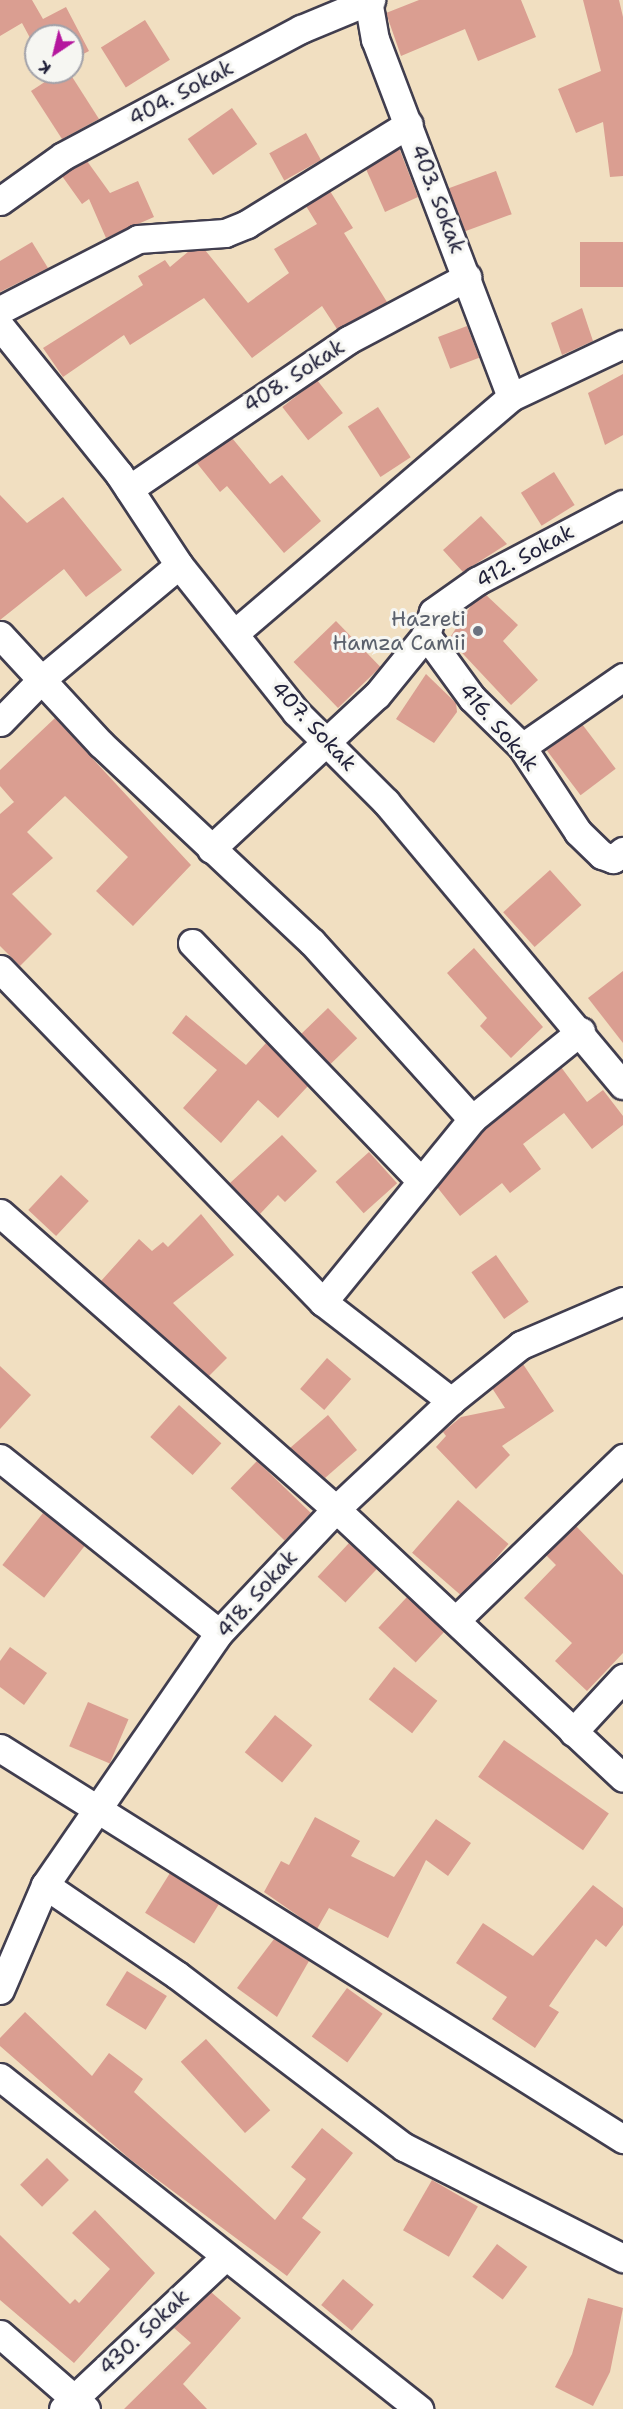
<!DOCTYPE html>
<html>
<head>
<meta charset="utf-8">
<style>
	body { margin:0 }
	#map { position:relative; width:623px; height:2409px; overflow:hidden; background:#f1dfc1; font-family:"Shantell Sans",sans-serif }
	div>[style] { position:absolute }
	.building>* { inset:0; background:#da9e91; transform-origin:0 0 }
	.roads { filter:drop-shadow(2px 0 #413e4f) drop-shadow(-2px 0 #413e4f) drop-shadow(0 2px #413e4f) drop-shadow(0 -2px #413e4f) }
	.minor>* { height:27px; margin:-13.5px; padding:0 13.5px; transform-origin:13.5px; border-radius:13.5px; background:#fff }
	.dots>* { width:16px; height:16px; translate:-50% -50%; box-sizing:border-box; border:3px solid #f6f6f2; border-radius:50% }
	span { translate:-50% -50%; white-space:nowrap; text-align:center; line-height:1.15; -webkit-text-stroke:6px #f6f6f2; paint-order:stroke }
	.street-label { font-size:21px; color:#22223b }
	.worship-label { font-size:21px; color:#5b616d }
	.right { translate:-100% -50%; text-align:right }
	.north { position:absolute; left:24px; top:24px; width:60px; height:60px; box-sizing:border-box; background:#f6f6f2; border:2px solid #a1a1a9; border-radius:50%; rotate:215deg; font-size:16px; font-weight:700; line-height:24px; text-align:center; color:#22223b }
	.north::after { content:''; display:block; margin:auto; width:21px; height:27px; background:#b5179e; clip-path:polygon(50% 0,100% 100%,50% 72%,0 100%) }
</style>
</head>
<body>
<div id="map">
	<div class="building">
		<i style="clip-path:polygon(0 0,32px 0,43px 19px,66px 7px,89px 51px,72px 60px,72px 36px,36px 36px,36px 49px,22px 23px,0 36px)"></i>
		<i style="clip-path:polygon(419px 0,521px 0,536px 37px,478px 61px,465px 29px,401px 56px,386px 13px)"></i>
		<i style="clip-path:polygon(583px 0,619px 0,623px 17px,623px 176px,610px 177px,603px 122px,576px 133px,558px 89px,601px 71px)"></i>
		<i style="left:145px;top:20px;width:47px;height:52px;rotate:58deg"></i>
		<i style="clip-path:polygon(60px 72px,69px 72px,99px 119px,62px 139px,31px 91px)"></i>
		<i style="left:232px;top:108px;width:44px;height:54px;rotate:55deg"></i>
		<i style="left:306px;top:133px;width:31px;height:42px;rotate:61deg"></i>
		<i style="clip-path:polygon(399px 148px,418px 197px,385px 212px,366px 169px)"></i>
		<i style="clip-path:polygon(87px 161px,110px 193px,138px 181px,154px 217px,106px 238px,89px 199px,82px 204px,62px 176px)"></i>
		<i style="left:496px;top:171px;width:46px;height:51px;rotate:70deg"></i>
		<i style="clip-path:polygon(330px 191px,353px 228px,344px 233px,387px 302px,337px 329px,322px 306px,252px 358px,204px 298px,130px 345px,124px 335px,63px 377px,43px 348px,143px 285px,138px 276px,165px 260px,170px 267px,189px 251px,205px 250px,248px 303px,289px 273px,274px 249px,317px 224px,306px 206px)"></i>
		<i style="clip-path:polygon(32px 242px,48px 268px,0 292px,0 261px)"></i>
		<i style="left:623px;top:242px;width:45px;height:43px;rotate:90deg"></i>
		<i style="clip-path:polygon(582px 308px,593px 341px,562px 355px,551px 323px)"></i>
		<i style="left:467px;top:326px;width:34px;height:31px;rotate:69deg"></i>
		<i style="clip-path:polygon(623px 374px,623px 435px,605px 445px,588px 393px)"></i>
		<i style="left:317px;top:380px;width:42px;height:44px;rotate:52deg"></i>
		<i style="left:378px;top:407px;width:60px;height:36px;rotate:57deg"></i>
		<i style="clip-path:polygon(232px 438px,270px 484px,282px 475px,321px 521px,284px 553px,227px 486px,220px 492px,196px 462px)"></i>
		<i style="left:554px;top:472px;width:39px;height:39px;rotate:58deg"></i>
		<i style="clip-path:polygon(0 495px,27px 523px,63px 497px,122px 570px,86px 597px,64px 569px,0 620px)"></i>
		<i style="clip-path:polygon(481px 516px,507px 544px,463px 572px,443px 550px)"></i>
		<i style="clip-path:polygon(485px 594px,518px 625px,503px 641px,538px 680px,511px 705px,449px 639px,472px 604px)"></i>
		<i style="left:336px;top:621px;width:64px;height:59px;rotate:46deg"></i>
		<i style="clip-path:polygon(426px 674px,456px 703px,457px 712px,434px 743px,396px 719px)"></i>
		<i style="clip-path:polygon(55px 718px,191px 865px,133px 926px,96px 891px,128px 857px,65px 796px,27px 832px,53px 858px,12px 894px,52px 934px,20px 966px,0 946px,0 814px,14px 802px,0 786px,0 770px)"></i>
		<i style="left:582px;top:724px;width:56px;height:44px;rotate:53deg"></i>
		<i style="left:550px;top:870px;width:47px;height:63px;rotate:48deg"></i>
		<i style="clip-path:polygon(474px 948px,543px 1027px,511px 1058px,480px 1026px,487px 1018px,447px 973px)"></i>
		<i style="clip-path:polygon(623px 971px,623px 1043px,588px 998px)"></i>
		<i style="left:328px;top:1008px;width:42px;height:37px;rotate:46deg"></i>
		<i style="clip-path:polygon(186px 1015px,246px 1065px,266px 1043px,308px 1086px,278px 1118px,258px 1100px,221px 1143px,183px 1108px,217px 1070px,172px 1033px)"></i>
		<i style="clip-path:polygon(561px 1067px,587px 1102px,603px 1090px,623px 1116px,623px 1125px,592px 1149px,564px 1113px,523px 1144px,541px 1169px,510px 1193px,502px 1183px,460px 1216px,437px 1187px,483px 1130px)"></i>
		<i style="clip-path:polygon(282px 1135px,317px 1171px,285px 1202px,278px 1195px,260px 1214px,230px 1183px)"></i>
		<i style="left:369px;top:1152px;width:42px;height:45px;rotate:48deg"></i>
		<i style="left:61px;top:1175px;width:38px;height:48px;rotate:43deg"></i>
		<i style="clip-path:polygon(201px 1214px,234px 1255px,173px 1303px,227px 1358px,209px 1376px,101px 1281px,139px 1239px,152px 1251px,163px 1242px,168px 1247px)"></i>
		<i style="left:496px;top:1255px;width:57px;height:30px;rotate:55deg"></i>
		<i style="left:327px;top:1358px;width:32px;height:41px;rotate:41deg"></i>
		<i style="clip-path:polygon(523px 1364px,554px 1411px,502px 1446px,510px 1455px,476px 1489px,436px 1447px,446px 1436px,443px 1432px,461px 1417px,505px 1408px,492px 1388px)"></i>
		<i style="clip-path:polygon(0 1366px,31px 1395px,0 1429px)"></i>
		<i style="left:179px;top:1405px;width:57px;height:43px;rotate:42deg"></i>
		<i style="clip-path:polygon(328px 1415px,357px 1450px,325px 1478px,290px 1448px)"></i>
		<i style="left:257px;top:1461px;width:75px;height:38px;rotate:44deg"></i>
		<i style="left:458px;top:1500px;width:67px;height:70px;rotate:41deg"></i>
		<i style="left:43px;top:1513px;width:53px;height:66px;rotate:38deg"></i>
		<i style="clip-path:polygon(576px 1526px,623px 1575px,623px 1653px,587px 1691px,555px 1661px,572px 1643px,524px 1598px,556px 1565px,546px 1555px)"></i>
		<i style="left:349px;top:1543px;width:38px;height:46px;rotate:43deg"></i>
		<i style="left:407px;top:1597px;width:51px;height:42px;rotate:43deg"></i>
		<i style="clip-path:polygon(10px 1647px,47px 1673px,24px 1705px,0 1687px,0 1661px)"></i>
		<i style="left:394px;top:1667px;width:55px;height:41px;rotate:38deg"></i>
		<i style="left:88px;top:1702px;width:44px;height:48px;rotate:23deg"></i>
		<i style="left:275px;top:1715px;width:48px;height:48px;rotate:39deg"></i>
		<i style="left:504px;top:1740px;width:128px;height:45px;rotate:35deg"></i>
		<i style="clip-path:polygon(315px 1817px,360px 1841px,351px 1856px,394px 1877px,436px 1819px,471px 1843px,448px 1876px,426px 1860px,388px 1938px,329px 1908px,317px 1929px,264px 1892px,281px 1861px,289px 1865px)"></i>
		<i style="left:170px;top:1873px;width:58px;height:47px;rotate:32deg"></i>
		<i style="clip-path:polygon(593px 1885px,623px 1908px,623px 1925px,606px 1947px,596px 1939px,571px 1974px,549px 2006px,559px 2012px,535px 2048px,492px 2019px,507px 1997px,456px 1963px,483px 1923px,533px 1956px)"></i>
		<i style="clip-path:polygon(274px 1939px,309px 1961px,277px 2017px,237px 1988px)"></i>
		<i style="left:127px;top:1971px;width:47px;height:40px;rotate:32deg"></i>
		<i style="left:347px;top:1988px;width:44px;height:60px;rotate:36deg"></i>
		<i style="clip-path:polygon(25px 2012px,92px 2076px,109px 2053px,143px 2079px,134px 2092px,275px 2220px,306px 2179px,291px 2167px,322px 2128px,353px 2153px,302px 2218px,321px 2232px,287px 2276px,131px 2160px,0 2046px,0 2038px)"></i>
		<i style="left:206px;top:2039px;width:96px;height:34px;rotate:48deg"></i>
		<i style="left:47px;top:2158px;width:31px;height:38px;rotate:45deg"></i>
		<i style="left:432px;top:2180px;width:53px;height:58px;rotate:30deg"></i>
		<i style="clip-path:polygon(95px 2210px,155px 2273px,74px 2363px,0 2300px,0 2235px,70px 2304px,75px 2299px,79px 2303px,110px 2269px,72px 2233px)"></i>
		<i style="left:497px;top:2244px;width:38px;height:41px;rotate:37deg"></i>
		<i style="left:343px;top:2279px;width:40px;height:34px;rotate:40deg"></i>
		<i style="clip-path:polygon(211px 2292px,241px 2318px,183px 2384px,207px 2409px,124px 2409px,191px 2343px,174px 2328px)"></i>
		<i style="clip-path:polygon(588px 2298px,623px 2308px,610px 2372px,593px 2406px,555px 2387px,572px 2354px)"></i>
	</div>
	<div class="roads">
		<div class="minor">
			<i style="left:368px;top:0;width:40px;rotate:80deg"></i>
			<i style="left:375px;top:39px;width:383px;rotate:69.2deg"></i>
			<i style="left:0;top:201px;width:77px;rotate:-35.5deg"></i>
			<i style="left:63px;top:156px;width:270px;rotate:-28.1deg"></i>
			<i style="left:301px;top:29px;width:76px;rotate:-22.5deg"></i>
			<i style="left:0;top:310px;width:155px;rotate:-27.2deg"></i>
			<i style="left:138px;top:239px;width:87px;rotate:-3.9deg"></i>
			<i style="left:225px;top:233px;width:24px;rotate:-22deg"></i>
			<i style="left:247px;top:224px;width:190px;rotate:-31.7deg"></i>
			<i style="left:0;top:326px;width:190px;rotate:51.2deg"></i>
			<i style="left:119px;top:474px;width:109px;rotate:56.6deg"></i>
			<i style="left:179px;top:565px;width:188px;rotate:51.5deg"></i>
			<i style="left:296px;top:712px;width:127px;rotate:45deg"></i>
			<i style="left:386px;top:802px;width:369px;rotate:50.1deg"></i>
			<i style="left:129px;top:489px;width:265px;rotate:-34.2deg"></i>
			<i style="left:348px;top:340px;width:135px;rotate:-27.9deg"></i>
			<i style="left:236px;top:632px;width:362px;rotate:-40.5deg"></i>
			<i style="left:511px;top:397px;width:124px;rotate:-25.3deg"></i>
			<i style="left:0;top:635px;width:149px;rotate:47.2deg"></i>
			<i style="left:101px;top:744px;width:289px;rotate:43.2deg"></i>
			<i style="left:312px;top:942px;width:239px;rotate:47.9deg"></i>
			<i style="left:426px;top:635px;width:78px;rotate:53.9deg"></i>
			<i style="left:472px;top:698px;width:70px;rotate:44.4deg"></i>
			<i style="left:522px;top:747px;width:102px;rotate:56.6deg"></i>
			<i style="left:578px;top:832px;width:33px;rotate:44deg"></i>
			<i style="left:602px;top:855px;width:12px;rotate:20deg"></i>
			<i style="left:613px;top:859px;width:13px;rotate:-39deg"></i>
			<i style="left:0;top:722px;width:60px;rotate:-45.7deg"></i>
			<i style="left:42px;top:679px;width:178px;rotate:-39.8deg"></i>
			<i style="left:522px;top:747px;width:123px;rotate:-34.7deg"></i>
			<i style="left:211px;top:849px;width:226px;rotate:-42.9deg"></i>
			<i style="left:377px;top:695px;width:77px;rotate:-50.8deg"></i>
			<i style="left:426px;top:635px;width:24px;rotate:-73deg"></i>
			<i style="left:433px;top:612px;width:54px;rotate:-35.2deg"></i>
			<i style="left:477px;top:581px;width:165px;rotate:-27.8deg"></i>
			<i style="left:192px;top:943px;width:330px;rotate:46.1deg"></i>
			<i style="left:0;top:969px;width:464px;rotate:45.9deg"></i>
			<i style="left:323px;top:1302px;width:162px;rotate:37.7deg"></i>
			<i style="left:0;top:1213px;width:448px;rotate:41.4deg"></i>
			<i style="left:336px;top:1509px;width:393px;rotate:43.1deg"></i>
			<i style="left:323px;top:1302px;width:236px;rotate:-50.8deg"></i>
			<i style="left:472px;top:1119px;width:140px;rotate:-38.9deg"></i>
			<i style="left:0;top:1458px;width:280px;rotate:38.6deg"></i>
			<i style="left:456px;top:1620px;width:233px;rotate:-44.1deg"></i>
			<i style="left:573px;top:1732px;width:74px;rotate:-47.2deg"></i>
			<i style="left:0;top:1748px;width:736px;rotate:32.11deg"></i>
			<i style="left:45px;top:1885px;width:160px;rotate:34.3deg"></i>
			<i style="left:177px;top:1975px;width:285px;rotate:37.2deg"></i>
			<i style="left:404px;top:2147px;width:246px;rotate:26.9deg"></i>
			<i style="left:0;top:1990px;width:114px;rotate:-66.8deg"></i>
			<i style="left:45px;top:1885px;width:306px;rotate:-55.4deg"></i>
			<i style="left:219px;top:1633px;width:170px;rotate:-46.7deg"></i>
			<i style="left:336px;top:1509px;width:158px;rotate:-43.2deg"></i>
			<i style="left:451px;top:1401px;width:90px;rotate:-38.7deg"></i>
			<i style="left:521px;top:1345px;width:111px;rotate:-23.3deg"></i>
			<i style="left:0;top:2077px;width:535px;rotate:38.39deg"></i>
			<i style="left:0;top:2334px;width:114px;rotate:41.1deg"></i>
			<i style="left:63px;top:2409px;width:222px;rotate:-43.2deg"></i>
		</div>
	</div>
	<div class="dots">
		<i style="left:478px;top:631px;background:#6b7280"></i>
	</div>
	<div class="street-label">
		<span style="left:181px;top:93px;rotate:-28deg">404. Sokak</span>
		<span style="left:438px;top:199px;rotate:69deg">403. Sokak</span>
		<span style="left:294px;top:376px;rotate:-33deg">408. Sokak</span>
		<span style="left:525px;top:556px;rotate:-29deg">412. Sokak</span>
		<span style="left:314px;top:726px;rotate:47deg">407. Sokak</span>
		<span style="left:499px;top:727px;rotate:49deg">416. Sokak</span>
		<span style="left:257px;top:1594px;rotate:-48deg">418. Sokak</span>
		<span style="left:144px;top:2332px;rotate:-43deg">430. Sokak</span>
	</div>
	<div class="worship-label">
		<span class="right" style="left:466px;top:631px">Hazreti<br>Hamza Camii</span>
	</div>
	<div class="north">K</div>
</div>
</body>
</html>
